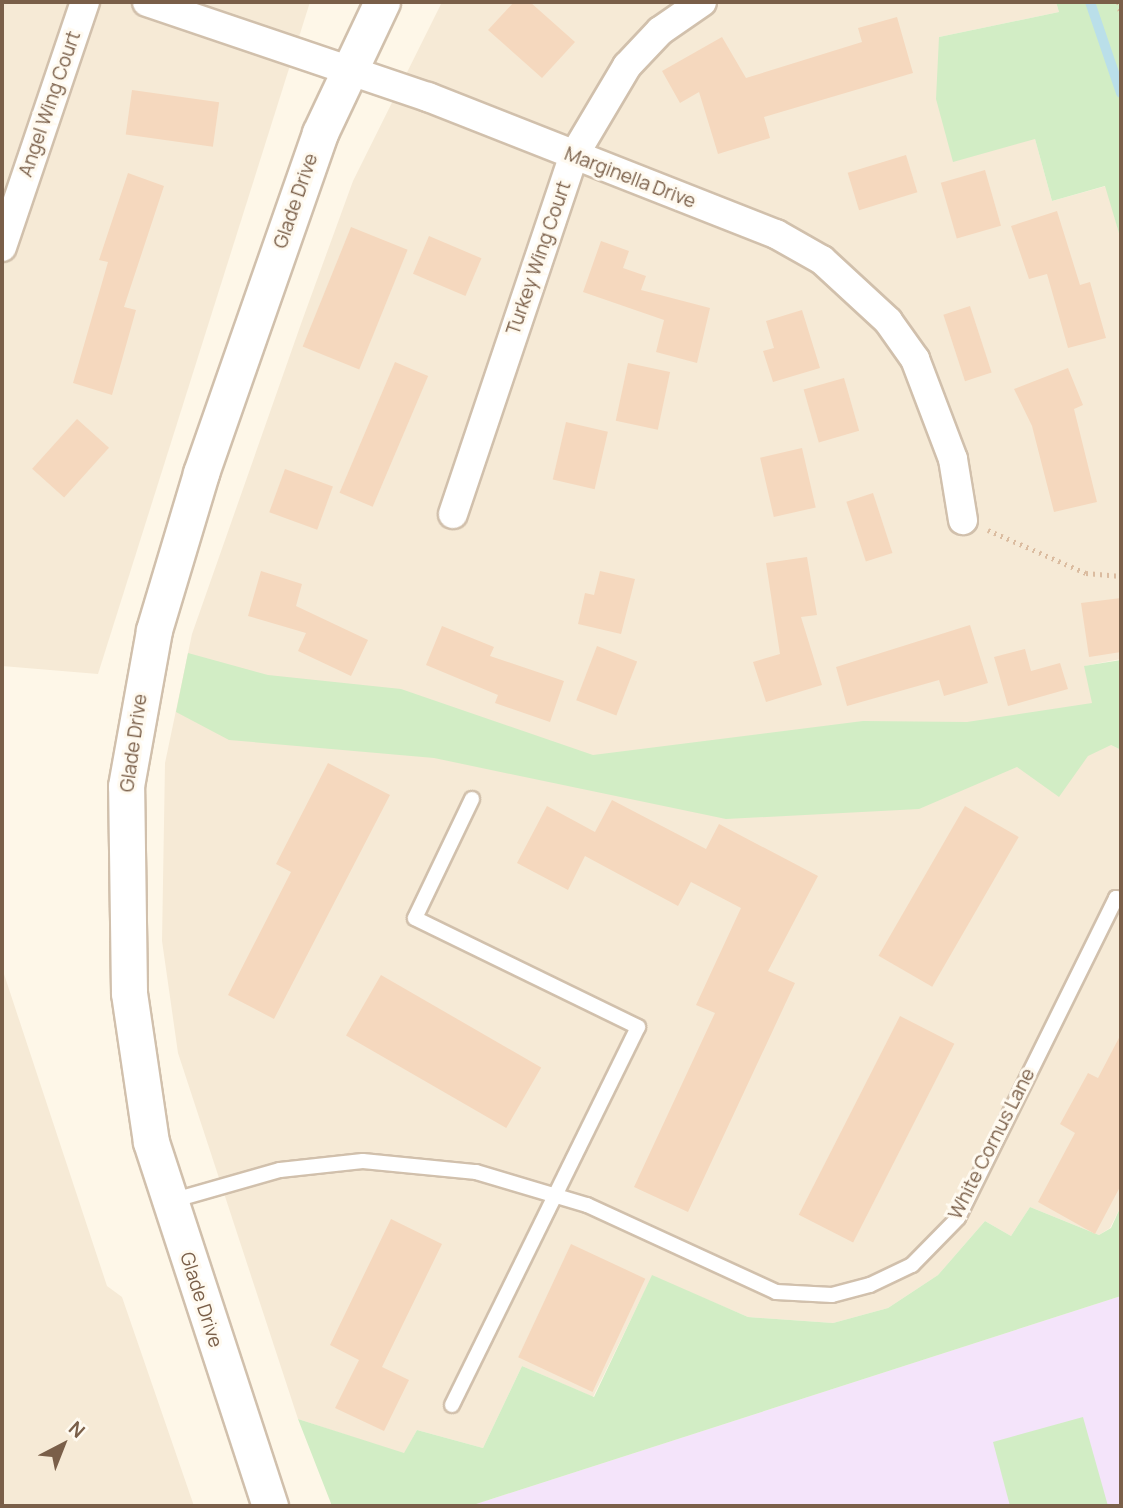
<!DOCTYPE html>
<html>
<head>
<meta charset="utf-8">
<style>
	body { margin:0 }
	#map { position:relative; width:1123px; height:1508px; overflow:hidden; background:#fef7e8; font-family:Manrope,sans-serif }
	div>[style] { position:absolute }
	.residential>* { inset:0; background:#f6ead6 }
	.education>* { inset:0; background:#f4e4fa }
	.green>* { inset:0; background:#d2edc5 }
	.stream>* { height:10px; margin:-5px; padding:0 5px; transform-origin:5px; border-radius:5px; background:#badfe9 }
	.building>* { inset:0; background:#f5d8be; transform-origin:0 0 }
	.path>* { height:4.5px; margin-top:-2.25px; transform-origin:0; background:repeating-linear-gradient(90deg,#dbbca0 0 2px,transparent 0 7px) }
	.roads { filter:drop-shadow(2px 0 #d1c0ac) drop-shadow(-2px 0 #d1c0ac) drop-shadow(0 2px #d1c0ac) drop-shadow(0 -2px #d1c0ac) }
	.service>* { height:14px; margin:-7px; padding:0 7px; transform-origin:7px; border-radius:7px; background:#fff }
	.minor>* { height:28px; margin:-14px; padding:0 14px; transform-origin:14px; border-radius:14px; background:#fff }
	.tertiary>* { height:35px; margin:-17.5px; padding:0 17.5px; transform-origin:17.5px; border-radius:17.5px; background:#fff }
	span { translate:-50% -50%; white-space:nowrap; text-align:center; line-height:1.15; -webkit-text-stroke:6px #fffaf0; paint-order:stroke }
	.street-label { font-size:19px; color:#7a5f49 }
	.frame { position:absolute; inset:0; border:4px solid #7a5f49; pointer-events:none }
	.north { position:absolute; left:28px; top:1410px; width:70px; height:70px; -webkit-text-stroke:5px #fffaf0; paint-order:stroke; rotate:42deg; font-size:19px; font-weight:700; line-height:28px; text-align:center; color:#7a5f49 }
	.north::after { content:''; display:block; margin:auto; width:24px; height:32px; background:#7a5f49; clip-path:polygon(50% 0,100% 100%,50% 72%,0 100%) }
</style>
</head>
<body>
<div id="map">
	<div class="residential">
		<i style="clip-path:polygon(2px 2px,310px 2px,98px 674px,2px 666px)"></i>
		<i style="clip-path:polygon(442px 2px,1056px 2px,1059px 12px,939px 37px,1035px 139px,1052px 201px,1106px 186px,1121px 240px,1121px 659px,1085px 666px,1111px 745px,1121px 750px,1121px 1206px,1110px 1228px,1099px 1235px,1030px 1207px,1011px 1236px,985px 1221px,938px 1275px,888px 1308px,833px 1323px,748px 1317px,652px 1276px,593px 1397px,522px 1366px,483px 1448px,417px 1430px,404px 1454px,298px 1419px,178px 1053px,162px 941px,165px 763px,192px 634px,302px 321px,353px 181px)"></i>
		<i style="clip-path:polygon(2px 968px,107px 1286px,122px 1297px,194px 1506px,2px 1506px)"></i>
	</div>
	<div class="education">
		<i style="clip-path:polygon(1121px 1296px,1121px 1506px,470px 1506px)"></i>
	</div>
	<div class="green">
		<i style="clip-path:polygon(1056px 2px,1121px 2px,1121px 240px,1105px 186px,1052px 201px,1035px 139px,953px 162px,936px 99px,939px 37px,1059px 12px)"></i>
		<i style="clip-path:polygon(188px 653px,268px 675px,401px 689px,593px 755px,863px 721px,967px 722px,1092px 703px,1084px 666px,1121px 660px,1121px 750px,1111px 745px,1088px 756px,1059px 797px,1017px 767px,919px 809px,726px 819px,434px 758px,229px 740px,176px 712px)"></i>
		<i style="clip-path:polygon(1121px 1206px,1121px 1296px,470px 1506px,332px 1506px,298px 1419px,404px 1453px,417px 1430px,483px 1448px,522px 1366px,594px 1397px,652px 1275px,748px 1317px,833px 1323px,888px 1308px,938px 1275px,985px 1221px,1011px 1236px,1030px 1207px,1099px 1235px,1111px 1228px)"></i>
		<i style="clip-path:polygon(1083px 1417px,1108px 1506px,1010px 1506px,993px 1442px)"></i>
	</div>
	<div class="stream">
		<i style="left:1090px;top:2px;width:96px;rotate:71.2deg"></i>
	</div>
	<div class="building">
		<i style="clip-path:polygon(514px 2px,530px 2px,575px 42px,542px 78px,488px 30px)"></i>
		<i style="clip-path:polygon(897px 17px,913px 73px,764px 117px,770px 138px,718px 154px,699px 92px,680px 103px,662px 71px,722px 37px,746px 78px,862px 42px,858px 28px)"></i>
		<i style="left:132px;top:90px;width:88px;height:45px;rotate:8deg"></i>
		<i style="left:906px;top:155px;width:39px;height:61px;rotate:73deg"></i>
		<i style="left:985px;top:170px;width:58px;height:46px;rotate:74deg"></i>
		<i style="clip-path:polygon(128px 173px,164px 186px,124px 307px,136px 310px,112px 395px,73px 383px,108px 262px,99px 260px)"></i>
		<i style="clip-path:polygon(1057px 211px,1080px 285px,1090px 282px,1106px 338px,1068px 348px,1047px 274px,1029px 279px,1011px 226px)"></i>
		<i style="left:351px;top:227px;width:61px;height:129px;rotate:22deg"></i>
		<i style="left:429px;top:236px;width:57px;height:41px;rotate:23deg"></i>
		<i style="clip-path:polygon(601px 241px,629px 251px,623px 268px,646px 276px,641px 290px,710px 308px,697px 363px,656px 352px,664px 320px,583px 292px)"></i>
		<i style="left:970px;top:306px;width:70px;height:28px;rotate:72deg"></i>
		<i style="clip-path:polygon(802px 310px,820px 368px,773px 382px,763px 351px,774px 348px,766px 321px)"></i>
		<i style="left:395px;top:362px;width:36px;height:142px;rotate:23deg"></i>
		<i style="left:628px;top:363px;width:43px;height:59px;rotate:12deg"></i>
		<i style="clip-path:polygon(1068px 368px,1083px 405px,1074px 409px,1097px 502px,1054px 512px,1032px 426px,1014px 389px)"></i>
		<i style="left:844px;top:378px;width:55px;height:42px;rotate:74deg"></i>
		<i style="left:77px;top:419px;width:43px;height:67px;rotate:42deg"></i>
		<i style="left:566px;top:422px;width:43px;height:59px;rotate:13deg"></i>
		<i style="left:802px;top:448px;width:61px;height:43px;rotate:77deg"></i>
		<i style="left:285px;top:469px;width:51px;height:46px;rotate:20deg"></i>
		<i style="left:873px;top:493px;width:63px;height:28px;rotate:72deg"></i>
		<i style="clip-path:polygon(807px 557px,817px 615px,801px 617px,822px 685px,766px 702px,753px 662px,780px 654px,766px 563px)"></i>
		<i style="clip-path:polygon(261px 571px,302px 584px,296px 606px,368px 640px,351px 676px,298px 651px,306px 633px,248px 616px)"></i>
		<i style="clip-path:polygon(600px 571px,635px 579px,621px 634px,578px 624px,585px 593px,594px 595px)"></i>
		<i style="clip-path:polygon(1121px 598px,1121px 652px,1089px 657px,1081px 603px)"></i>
		<i style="clip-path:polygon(970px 625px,988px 683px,944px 696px,939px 680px,847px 706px,836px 667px)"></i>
		<i style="clip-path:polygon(442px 626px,494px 647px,490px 656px,564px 681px,550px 722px,495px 703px,498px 695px,426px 665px)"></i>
		<i style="left:597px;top:646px;width:43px;height:58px;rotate:21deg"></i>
		<i style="clip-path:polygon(1025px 649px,1031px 671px,1060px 663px,1068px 689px,1008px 706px,994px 657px)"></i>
		<i style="clip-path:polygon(328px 763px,390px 795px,274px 1019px,228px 995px,291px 872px,276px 864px)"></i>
		<i style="clip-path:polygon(612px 800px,706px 849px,719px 824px,818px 876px,768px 971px,795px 983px,688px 1212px,634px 1187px,715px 1013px,696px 1005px,741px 908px,691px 882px,678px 906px,585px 856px,568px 890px,517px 863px,547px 806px,595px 832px)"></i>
		<i style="left:965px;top:806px;width:62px;height:173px;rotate:30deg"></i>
		<i style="left:381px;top:975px;width:185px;height:70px;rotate:30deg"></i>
		<i style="left:900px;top:1016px;width:61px;height:223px;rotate:27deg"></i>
		<i style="clip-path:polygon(1121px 1034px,1121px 1185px,1095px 1234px,1038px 1202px,1075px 1133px,1060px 1124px,1088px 1073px,1098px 1078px)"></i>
		<i style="clip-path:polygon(391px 1219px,442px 1244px,382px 1367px,409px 1380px,384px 1431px,335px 1408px,359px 1360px,330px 1345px)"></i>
		<i style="left:571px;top:1244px;width:82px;height:125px;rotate:25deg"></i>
	</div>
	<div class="path">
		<i style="left:1119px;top:2px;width:12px;rotate:81deg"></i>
		<i style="left:988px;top:530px;width:107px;rotate:23.7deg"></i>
		<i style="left:1086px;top:573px;width:35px;rotate:5deg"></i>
	</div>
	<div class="roads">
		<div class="service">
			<i style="left:171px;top:1201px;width:113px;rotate:-15.9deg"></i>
			<i style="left:280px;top:1170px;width:83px;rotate:-6.2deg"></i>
			<i style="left:363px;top:1161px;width:114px;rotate:5.6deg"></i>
			<i style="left:476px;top:1172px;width:116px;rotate:16.6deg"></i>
			<i style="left:587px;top:1205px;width:208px;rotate:24.7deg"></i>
			<i style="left:776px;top:1292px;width:56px;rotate:3.1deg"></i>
			<i style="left:832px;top:1295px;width:39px;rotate:-15deg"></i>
			<i style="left:870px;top:1285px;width:47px;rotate:-25.5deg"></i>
			<i style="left:912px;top:1265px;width:66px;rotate:-45.6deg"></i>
			<i style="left:958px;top:1218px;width:357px;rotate:-63.7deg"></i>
			<i style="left:1116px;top:898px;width:5px;rotate:22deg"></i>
			<i style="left:452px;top:1405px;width:421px;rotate:-63.8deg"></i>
			<i style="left:638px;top:1027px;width:248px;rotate:-154deg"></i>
			<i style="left:415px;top:918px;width:132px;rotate:-64.4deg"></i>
		</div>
		<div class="minor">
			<i style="left:147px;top:2px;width:297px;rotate:18.7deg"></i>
			<i style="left:428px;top:97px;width:374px;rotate:21.5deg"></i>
			<i style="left:776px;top:234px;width:53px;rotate:29.5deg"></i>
			<i style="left:822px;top:260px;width:90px;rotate:42.7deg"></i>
			<i style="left:888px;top:321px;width:47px;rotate:54.6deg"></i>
			<i style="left:915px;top:359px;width:107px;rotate:69.2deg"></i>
			<i style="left:953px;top:459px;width:62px;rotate:80.7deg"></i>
			<i style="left:2px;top:247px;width:259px;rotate:-71.3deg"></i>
			<i style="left:453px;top:514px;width:377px;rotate:-71.4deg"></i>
			<i style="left:573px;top:157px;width:106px;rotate:-59.3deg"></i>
			<i style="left:627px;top:66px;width:48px;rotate:-46.7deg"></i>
			<i style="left:660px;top:31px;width:51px;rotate:-34.6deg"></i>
		</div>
		<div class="tertiary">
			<i style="left:270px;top:1506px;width:383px;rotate:-108.1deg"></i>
			<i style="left:151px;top:1142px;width:151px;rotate:-98.4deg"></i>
			<i style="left:129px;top:993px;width:207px;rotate:-90.8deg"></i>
			<i style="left:126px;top:786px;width:158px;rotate:-79.8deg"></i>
			<i style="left:154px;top:630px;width:164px;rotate:-73.3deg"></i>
			<i style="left:201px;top:473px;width:360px;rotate:-70.7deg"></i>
			<i style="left:320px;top:133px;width:145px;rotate:-64.7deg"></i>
		</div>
	</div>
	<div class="street-label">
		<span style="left:50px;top:104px;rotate:-71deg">Angel Wing Court</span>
		<span style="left:630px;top:178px;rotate:21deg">Marginella Drive</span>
		<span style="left:296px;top:201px;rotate:-71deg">Glade Drive</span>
		<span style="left:539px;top:258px;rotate:-71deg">Turkey Wing Court</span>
		<span style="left:134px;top:743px;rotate:-82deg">Glade Drive</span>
		<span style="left:992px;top:1144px;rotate:-63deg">White Cornus Lane</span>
		<span style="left:201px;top:1300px;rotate:72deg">Glade Drive</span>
	</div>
	<div class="frame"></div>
	<div class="north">N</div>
</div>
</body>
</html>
